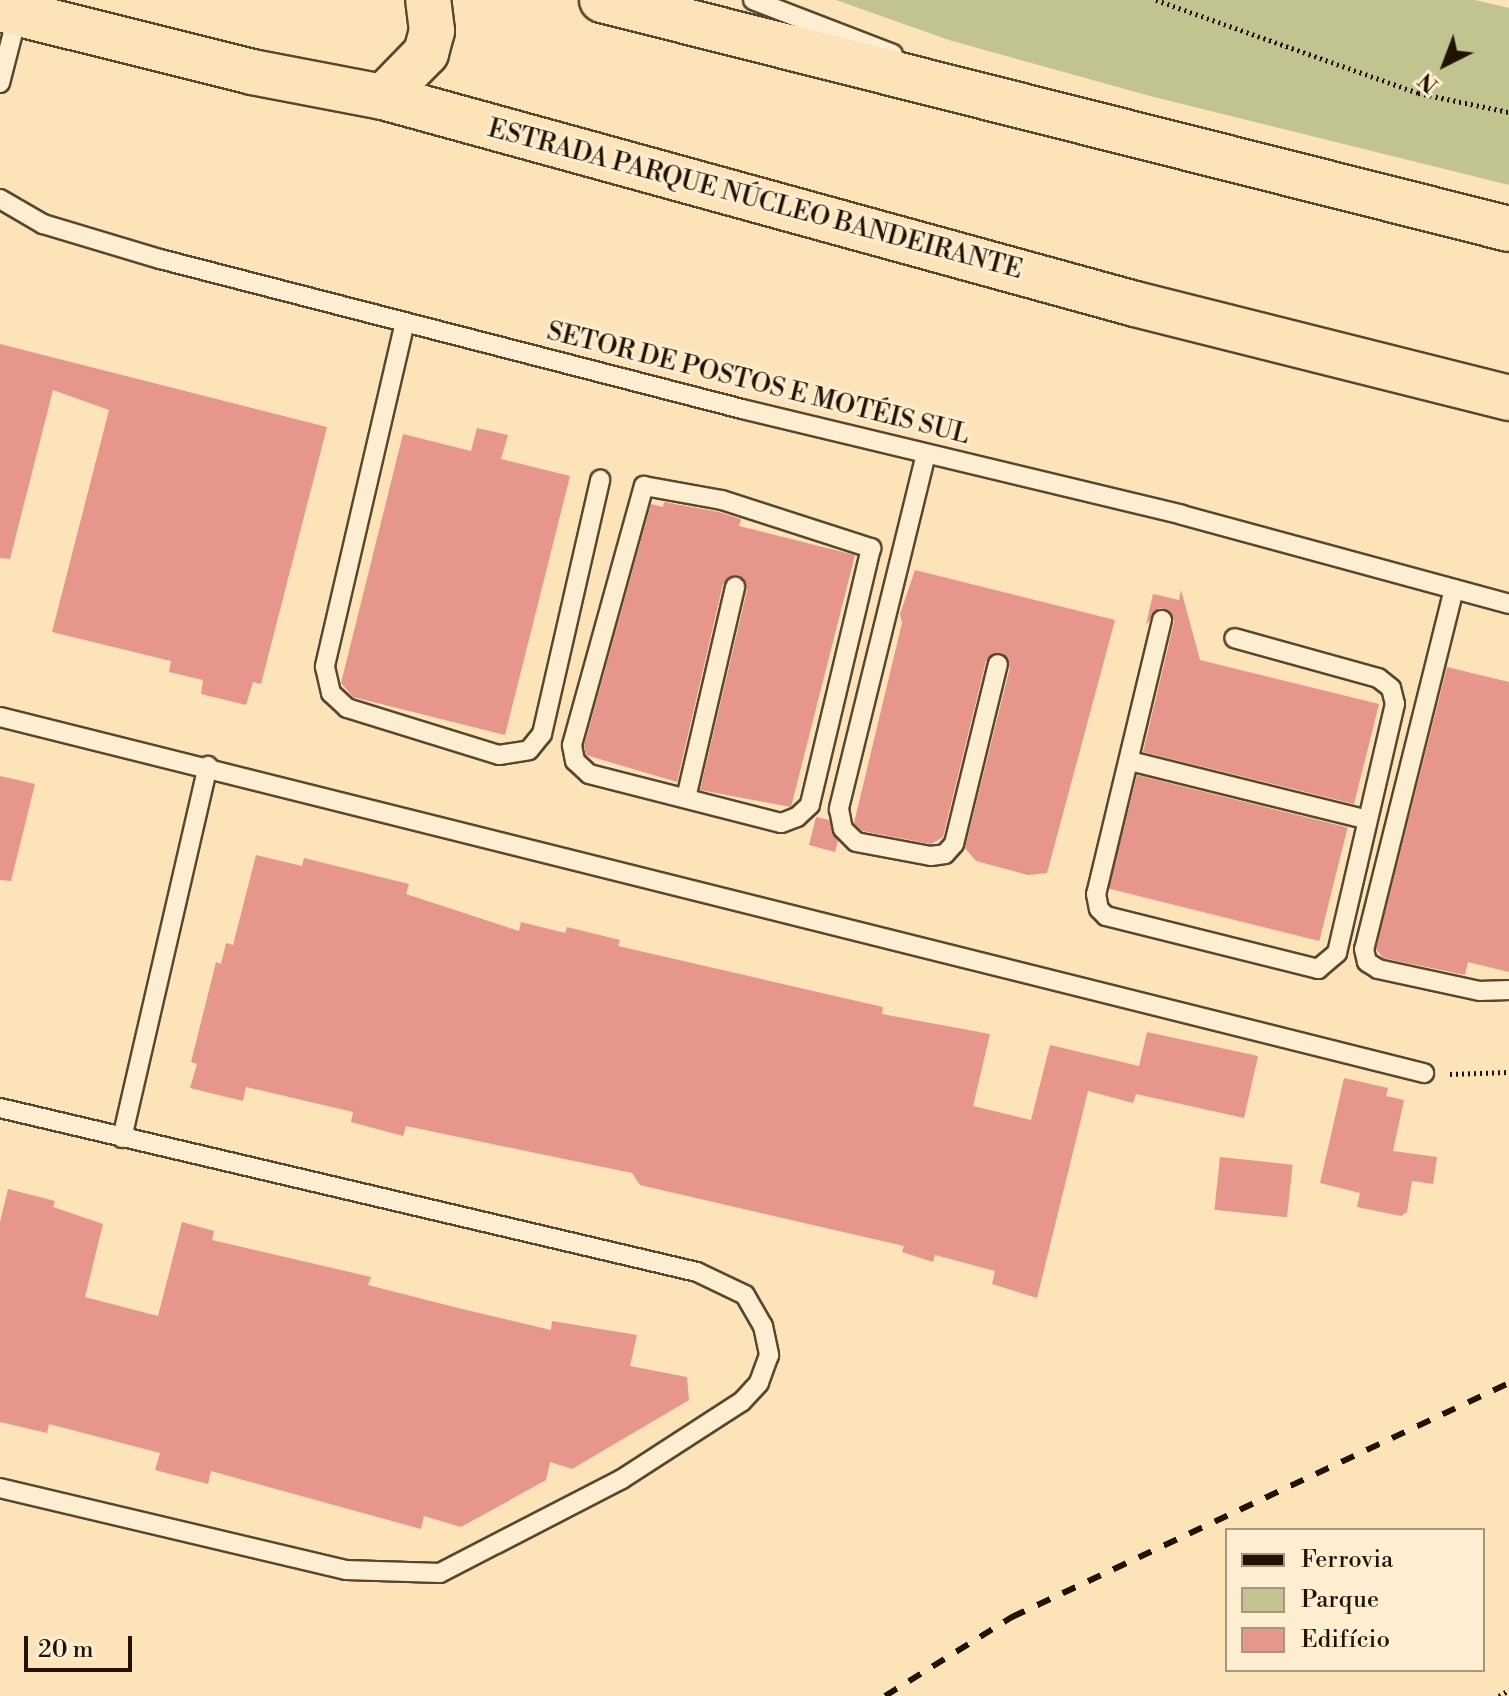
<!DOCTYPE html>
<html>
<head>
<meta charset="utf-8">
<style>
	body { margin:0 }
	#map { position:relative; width:1509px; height:1696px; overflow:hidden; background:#fce4b8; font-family:"Libre Bodoni",serif }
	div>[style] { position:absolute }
	.green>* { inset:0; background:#c1c48e }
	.building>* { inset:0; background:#e7968c; transform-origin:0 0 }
	.path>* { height:5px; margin-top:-2.5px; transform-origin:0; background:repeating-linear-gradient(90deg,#221300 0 2px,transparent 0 6px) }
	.roads { filter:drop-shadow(2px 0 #58472e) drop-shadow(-2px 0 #58472e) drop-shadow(0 2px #58472e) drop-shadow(0 -2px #58472e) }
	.service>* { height:18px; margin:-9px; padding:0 9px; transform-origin:9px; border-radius:9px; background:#fdedd1 }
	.trunk>* { height:44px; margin:-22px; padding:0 22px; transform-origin:22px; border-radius:22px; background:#fce4b8 }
	.rail>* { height:6px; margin-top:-3px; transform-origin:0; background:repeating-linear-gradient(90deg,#221300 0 14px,transparent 0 28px) }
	span { translate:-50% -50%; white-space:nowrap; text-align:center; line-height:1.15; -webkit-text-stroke:6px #fdedd1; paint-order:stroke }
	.street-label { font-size:26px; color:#221300 }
	.legend { position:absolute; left:1225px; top:1528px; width:260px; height:144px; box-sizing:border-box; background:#fdedd1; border:2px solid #a5967d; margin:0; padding:10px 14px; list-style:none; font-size:24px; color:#221300 }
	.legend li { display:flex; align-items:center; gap:16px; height:40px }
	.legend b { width:40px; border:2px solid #a5967d }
	.north { position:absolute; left:1405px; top:24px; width:80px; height:80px; -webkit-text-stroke:6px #fdedd1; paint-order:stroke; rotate:222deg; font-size:22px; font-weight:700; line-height:32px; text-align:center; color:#221300 }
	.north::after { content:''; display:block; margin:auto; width:28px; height:36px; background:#221300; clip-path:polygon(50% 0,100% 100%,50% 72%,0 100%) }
	.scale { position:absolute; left:24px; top:1636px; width:108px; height:36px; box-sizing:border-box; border:4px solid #221300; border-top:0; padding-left:10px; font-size:24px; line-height:28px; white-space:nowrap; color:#221300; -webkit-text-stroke:6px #fdedd1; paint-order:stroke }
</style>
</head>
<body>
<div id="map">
	<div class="green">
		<i style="clip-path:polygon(836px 0,1475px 0,1509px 8px,1509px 185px,1150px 96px,949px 40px)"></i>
	</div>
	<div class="building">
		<i style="clip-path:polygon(0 344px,327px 427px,261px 684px,253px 682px,246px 705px,201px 694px,203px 680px,169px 672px,171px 661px,52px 632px,109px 410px,53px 390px,10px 559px,0 558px)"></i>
		<i style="clip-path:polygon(477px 428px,508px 435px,501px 459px,570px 476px,505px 735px,353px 697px,341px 683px,403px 434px,471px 451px)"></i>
		<i style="clip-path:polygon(664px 502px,719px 512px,741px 519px,739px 526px,855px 555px,791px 807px,700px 790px,747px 590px,738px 576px,723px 584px,677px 782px,586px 755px,584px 746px,651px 504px,663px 507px)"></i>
		<i style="clip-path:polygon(915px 570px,1115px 620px,1047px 873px,1028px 875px,976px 861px,965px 848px,1010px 667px,1002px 653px,986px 661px,943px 837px,931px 844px,862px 831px,854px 823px,902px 623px,900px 614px)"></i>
		<i style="clip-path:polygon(1181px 590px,1200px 660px,1379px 704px,1354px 804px,1143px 752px,1174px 622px,1170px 611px,1159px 608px,1146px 625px,1153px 594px,1179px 600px)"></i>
		<i style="clip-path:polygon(1447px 667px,1509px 682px,1509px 972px,1468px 962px,1465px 975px,1383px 958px,1376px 949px)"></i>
		<i style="left:1137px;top:775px;width:217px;height:117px;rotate:14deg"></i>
		<i style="clip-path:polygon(0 776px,35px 784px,11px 881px,0 880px)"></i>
		<i style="clip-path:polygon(816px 817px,829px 820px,838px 841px,835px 852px,809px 845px)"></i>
		<i style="clip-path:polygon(256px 855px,302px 866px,304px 858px,409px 884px,406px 894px,519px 931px,521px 922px,565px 933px,567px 927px,620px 940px,618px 946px,883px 1007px,882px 1014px,990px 1034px,973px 1106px,1031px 1120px,1050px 1045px,1139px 1066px,1147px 1032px,1258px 1056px,1244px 1118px,1136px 1094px,1133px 1103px,1088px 1091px,1037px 1298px,992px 1284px,995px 1271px,935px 1255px,933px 1262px,902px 1252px,904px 1246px,640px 1185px,632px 1173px,406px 1126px,403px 1136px,351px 1122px,353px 1112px,246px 1087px,243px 1101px,190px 1088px,197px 1064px,191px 1062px,216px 962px,221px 964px,226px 943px,233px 945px)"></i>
		<i style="clip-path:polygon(1344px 1078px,1388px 1088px,1386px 1096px,1404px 1100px,1393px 1151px,1437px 1157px,1433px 1184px,1412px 1181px,1407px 1212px,1401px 1216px,1357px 1207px,1360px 1193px,1320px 1183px)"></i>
		<i style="left:1220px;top:1157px;width:73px;height:53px;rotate:6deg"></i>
		<i style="clip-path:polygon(8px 1189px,55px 1201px,53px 1207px,103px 1224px,85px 1297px,158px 1316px,182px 1222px,214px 1231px,212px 1240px,371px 1277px,368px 1285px,458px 1308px,551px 1330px,552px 1321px,637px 1335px,630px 1366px,687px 1377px,689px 1400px,572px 1469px,550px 1462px,546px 1480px,461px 1527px,424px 1516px,421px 1529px,211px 1471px,208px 1484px,155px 1470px,160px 1453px,49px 1424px,47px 1433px,0 1422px,0 1222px)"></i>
	</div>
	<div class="path">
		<i style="left:1156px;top:0;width:278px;rotate:19.5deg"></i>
		<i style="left:1418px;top:93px;width:93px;rotate:11.8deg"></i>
		<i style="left:1450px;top:1074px;width:59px;rotate:-1.9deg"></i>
		<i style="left:1499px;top:1696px;width:12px;rotate:-31deg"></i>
	</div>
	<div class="roads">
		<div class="service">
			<i style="left:753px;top:0;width:150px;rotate:21.1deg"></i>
			<i style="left:0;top:83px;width:72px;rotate:-75.6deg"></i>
			<i style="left:0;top:199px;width:50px;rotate:30.2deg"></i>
			<i style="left:43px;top:224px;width:122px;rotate:16.7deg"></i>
			<i style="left:160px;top:259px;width:601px;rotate:14.45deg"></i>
			<i style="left:742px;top:409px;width:453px;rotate:13.5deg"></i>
			<i style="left:1182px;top:515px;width:339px;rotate:15.2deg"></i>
			<i style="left:405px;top:322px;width:354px;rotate:103.1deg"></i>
			<i style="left:325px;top:667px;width:27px;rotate:77deg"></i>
			<i style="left:331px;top:693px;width:22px;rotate:43deg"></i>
			<i style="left:347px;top:708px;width:159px;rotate:17.2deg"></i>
			<i style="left:499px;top:755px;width:30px;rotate:-9deg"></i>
			<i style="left:529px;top:750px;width:21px;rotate:-51deg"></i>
			<i style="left:542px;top:734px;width:261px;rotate:-77.1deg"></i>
			<i style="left:926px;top:454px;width:366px;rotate:103.8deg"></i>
			<i style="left:839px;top:809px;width:20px;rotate:79deg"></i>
			<i style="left:843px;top:829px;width:18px;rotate:45deg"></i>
			<i style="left:856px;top:842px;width:76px;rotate:10.6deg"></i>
			<i style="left:931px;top:856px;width:14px;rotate:-8deg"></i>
			<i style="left:945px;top:854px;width:13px;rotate:-48deg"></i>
			<i style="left:954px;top:844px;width:185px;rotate:-76.3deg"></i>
			<i style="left:644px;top:486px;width:79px;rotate:10.2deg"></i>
			<i style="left:722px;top:500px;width:157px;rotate:17.9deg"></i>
			<i style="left:871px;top:548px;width:264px;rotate:103.4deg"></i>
			<i style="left:810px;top:805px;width:18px;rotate:137deg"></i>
			<i style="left:797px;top:817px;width:17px;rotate:159deg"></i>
			<i style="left:781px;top:823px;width:198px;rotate:-165.7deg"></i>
			<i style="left:589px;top:774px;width:19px;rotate:-137deg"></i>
			<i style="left:575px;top:761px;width:16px;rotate:-101deg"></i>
			<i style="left:572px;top:745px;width:269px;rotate:-74.5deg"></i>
			<i style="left:1454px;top:589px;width:371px;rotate:104deg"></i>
			<i style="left:1364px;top:949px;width:13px;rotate:77deg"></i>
			<i style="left:1367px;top:962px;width:13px;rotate:32deg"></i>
			<i style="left:1378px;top:969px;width:104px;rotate:12.2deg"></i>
			<i style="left:1480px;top:991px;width:29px;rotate:-2deg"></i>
			<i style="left:1162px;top:620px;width:282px;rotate:103.5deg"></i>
			<i style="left:1096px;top:894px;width:15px;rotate:79deg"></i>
			<i style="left:1099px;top:909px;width:10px;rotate:45deg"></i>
			<i style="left:1106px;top:916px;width:219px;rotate:14deg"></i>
			<i style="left:1318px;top:969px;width:25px;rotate:-40deg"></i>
			<i style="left:1337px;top:953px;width:256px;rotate:-76.9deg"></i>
			<i style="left:1395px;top:704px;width:16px;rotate:-104deg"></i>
			<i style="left:1391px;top:688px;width:16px;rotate:-142deg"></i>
			<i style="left:1378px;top:678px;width:149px;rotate:-164.5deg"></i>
			<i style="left:0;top:717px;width:1468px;rotate:14.04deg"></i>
			<i style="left:1130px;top:761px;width:242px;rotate:13.9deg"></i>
			<i style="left:686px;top:798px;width:217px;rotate:-76.9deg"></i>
			<i style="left:0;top:1108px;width:716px;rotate:13.24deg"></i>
			<i style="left:697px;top:1272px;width:53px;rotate:25.6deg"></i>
			<i style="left:745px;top:1295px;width:36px;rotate:60deg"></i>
			<i style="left:763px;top:1326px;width:30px;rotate:78deg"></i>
			<i style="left:769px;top:1355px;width:30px;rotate:110deg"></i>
			<i style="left:759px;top:1383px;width:26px;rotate:133deg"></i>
			<i style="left:741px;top:1402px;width:142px;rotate:147.1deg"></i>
			<i style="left:622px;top:1479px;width:205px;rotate:152.7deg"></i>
			<i style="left:440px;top:1573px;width:94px;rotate:-178.2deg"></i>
			<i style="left:346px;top:1570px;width:356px;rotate:-166.7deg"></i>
			<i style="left:122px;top:1138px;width:382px;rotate:-77deg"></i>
		</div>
		<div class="trunk">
			<i style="left:602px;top:0;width:935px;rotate:14.17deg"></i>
			<i style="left:0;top:9px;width:260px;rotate:14deg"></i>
			<i style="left:252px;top:72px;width:133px;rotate:10.8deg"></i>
			<i style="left:383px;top:97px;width:780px;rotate:15.39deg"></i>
			<i style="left:1135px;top:304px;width:386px;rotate:14.1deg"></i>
			<i style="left:383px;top:97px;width:62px;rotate:-45.7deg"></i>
			<i style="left:426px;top:53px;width:23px;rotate:-75deg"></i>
			<i style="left:432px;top:31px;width:31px;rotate:-97deg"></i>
		</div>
	</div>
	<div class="rail">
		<i style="left:885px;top:1696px;width:150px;rotate:-31.9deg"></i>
		<i style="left:1012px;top:1617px;width:549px;rotate:-25.21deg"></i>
	</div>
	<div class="street-label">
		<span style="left:755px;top:200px;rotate:15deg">ESTRADA PARQUE NÚCLEO BANDEIRANTE</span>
		<span style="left:758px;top:384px;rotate:14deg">SETOR DE POSTOS E MOTÉIS SUL</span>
	</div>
	<ul class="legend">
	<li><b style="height:10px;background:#221300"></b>Ferrovia</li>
	<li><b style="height:22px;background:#c1c48e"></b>Parque</li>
	<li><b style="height:22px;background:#e7968c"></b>Edifício</li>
	</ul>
	<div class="north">N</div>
	<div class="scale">20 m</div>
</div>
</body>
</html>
